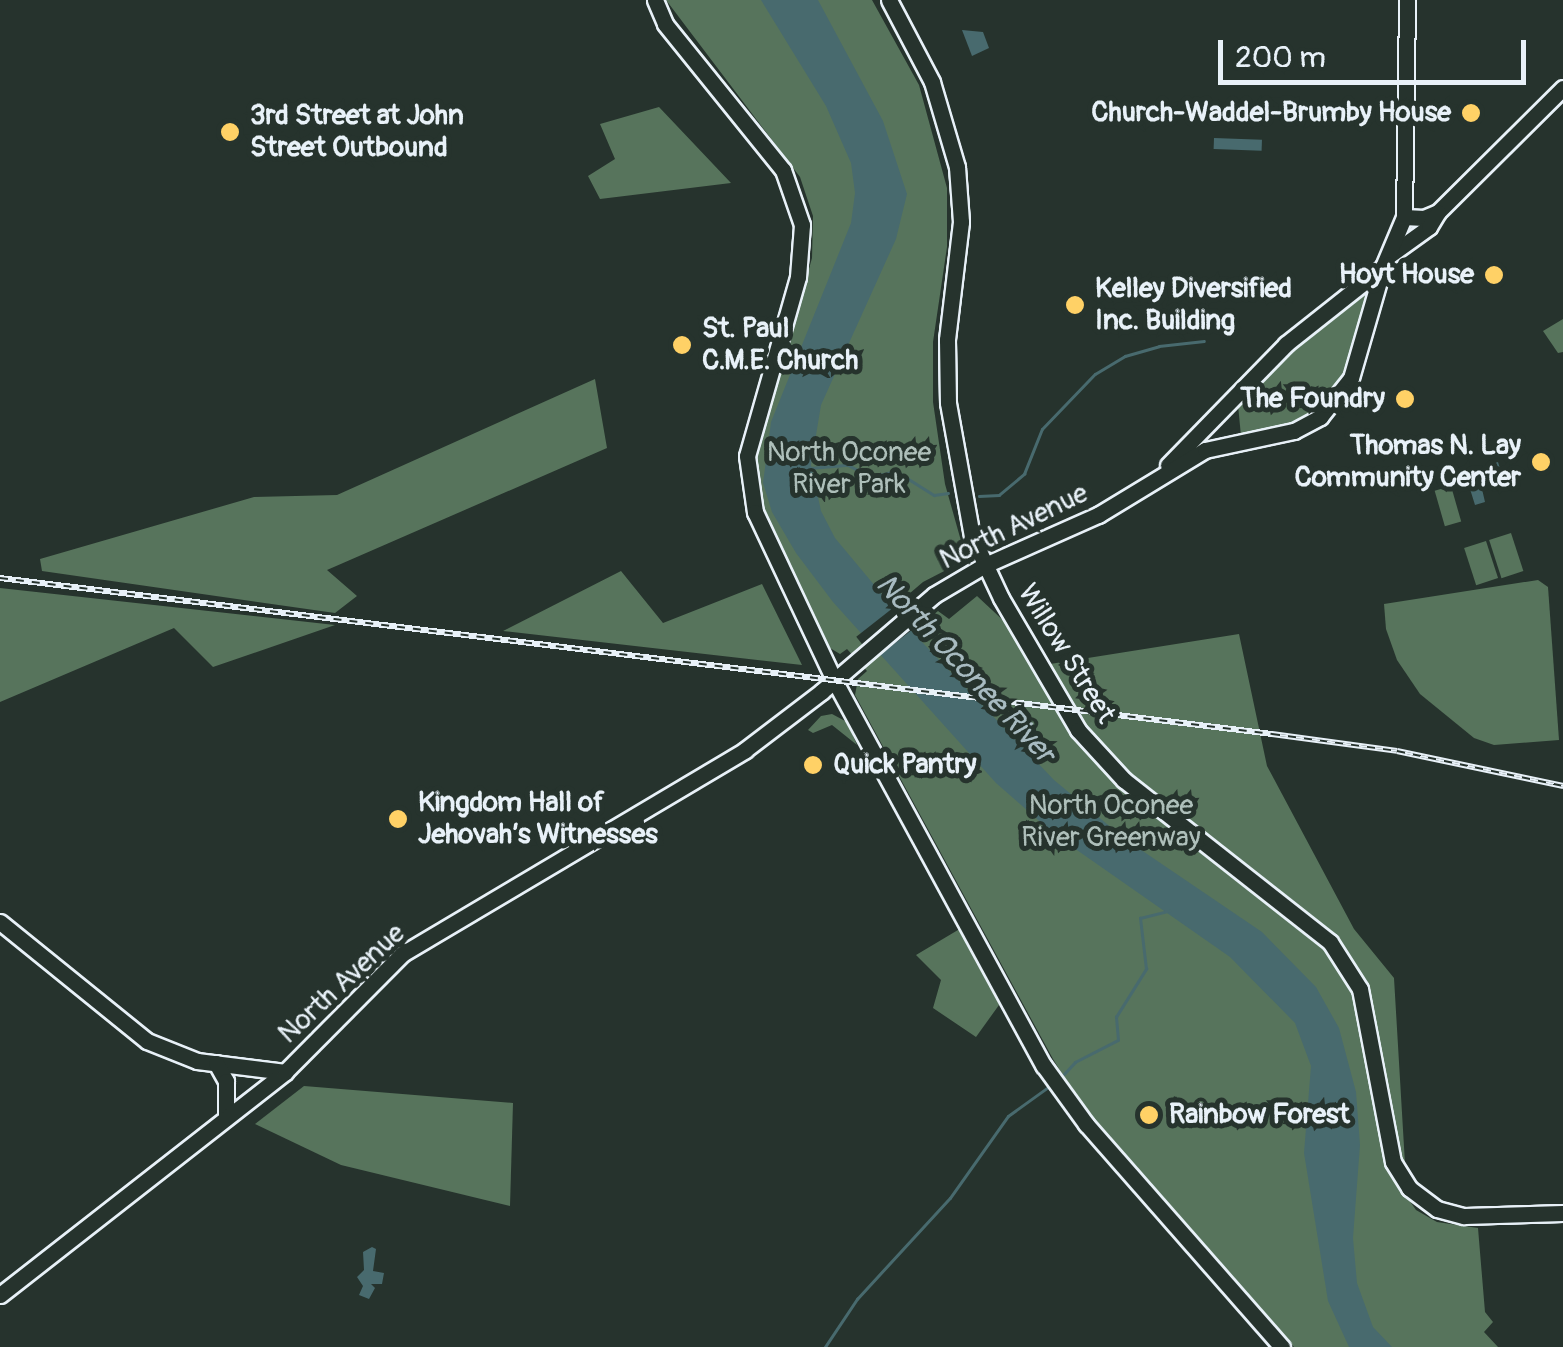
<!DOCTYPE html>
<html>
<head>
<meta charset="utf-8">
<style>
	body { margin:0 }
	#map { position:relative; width:1563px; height:1347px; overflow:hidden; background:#26332d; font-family:Pangolin,sans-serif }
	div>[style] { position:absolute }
	.green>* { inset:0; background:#57745c; transform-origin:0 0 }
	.water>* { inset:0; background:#486a6e; transform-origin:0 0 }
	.pier>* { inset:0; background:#26332d; transform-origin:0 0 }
	.stream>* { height:2.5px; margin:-1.25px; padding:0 1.25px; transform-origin:1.25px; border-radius:1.25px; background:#486a6e }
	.roads { filter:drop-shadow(2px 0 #e8f1f8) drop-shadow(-2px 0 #e8f1f8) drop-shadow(0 2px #e8f1f8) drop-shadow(0 -2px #e8f1f8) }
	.secondary>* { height:15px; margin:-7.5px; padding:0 7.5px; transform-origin:7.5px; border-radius:7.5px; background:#26332d }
	.rail>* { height:6px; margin-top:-3px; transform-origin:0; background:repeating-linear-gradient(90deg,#26332d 0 8px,#e8f1f8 0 16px); box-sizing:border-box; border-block:2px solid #e8f1f8 }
	.dots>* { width:28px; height:28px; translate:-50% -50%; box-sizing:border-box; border:5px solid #26332d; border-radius:50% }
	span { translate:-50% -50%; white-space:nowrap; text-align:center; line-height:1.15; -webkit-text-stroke:10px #26332d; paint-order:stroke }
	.poi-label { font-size:28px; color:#e8f1f8; font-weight:700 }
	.right { translate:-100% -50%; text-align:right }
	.left { translate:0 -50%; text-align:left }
	.park-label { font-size:28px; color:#aebfba }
	.street-label { font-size:28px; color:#e8f1f8 }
	.water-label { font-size:30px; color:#a8bbc1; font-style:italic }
	.scale { position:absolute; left:1218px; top:40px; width:308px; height:45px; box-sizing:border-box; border:5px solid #e8f1f8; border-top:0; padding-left:12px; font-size:30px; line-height:35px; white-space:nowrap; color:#e8f1f8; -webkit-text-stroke:8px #26332d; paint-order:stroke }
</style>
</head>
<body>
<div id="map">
	<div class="green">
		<i style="clip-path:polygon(666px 0,872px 0,919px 85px,947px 188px,947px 247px,933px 342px,933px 402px,945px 484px,963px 548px,954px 566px,923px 582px,862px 634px,921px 641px,913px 631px,938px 611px,949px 619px,977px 596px,1050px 664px,1239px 634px,1267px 766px,1354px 929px,1394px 978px,1407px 1197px,1416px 1210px,1437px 1222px,1478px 1228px,1485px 1312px,1493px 1322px,1484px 1332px,1498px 1347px,1294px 1347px,1084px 1109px,1053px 1059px,855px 695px,858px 679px,867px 671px,847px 649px,840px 654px,830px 648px,772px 530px,752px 476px,812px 258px,813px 216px,800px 177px)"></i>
		<i style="clip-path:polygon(659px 107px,731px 183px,600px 199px,588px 176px,615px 159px,600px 124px)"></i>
		<i style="clip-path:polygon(1374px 286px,1341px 388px,1323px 411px,1294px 427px,1241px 436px,1238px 405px,1305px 335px)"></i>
		<i style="clip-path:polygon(1563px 319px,1563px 352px,1558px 353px,1543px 331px)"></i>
		<i style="clip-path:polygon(595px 379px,607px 448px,327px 570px,357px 596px,335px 613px,42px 571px,40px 559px,254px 497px,337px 495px)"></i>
		<i style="left:1451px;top:486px;width:37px;height:17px;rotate:74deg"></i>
		<i style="left:1511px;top:533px;width:40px;height:23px;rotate:72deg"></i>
		<i style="left:1486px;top:541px;width:39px;height:23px;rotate:72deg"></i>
		<i style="clip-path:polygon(621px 571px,663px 623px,762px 584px,802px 665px,503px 631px)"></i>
		<i style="clip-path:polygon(1538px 580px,1548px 587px,1559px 740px,1494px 745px,1474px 738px,1420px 694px,1397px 660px,1386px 629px,1384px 604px)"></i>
		<i style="clip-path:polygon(0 588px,335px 625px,213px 667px,174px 628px,0 702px)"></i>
		<i style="clip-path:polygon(832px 714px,847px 722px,857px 745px,832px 725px,813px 733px,808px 730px,821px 716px)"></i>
		<i style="clip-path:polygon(963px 927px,990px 971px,999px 1005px,976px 1037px,933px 1008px,941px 980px,916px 955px)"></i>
		<i style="clip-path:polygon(304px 1086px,513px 1103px,510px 1206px,341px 1165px,255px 1124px)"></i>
	</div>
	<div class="water">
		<i style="clip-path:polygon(761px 0,818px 0,883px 121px,907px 194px,896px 239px,821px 405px,811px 465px,821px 511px,835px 538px,921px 641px,1054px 780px,1125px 839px,1262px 932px,1316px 987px,1339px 1028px,1356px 1092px,1360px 1145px,1353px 1238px,1357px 1283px,1373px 1327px,1392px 1347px,1349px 1347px,1328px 1301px,1304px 1153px,1311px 1066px,1295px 1023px,1230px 957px,1054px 834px,996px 783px,833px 602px,796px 553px,772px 512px,763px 483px,771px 422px,851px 223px,855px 193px,851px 163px,826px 106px)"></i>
		<i style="clip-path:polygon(962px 30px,983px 32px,989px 48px,972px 56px)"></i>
		<i style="left:1214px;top:138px;width:48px;height:11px;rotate:2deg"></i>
		<i style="clip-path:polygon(1498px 462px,1504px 482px,1482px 489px,1485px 502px,1475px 505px,1465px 473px)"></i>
		<i style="clip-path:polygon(372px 1247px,376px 1249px,373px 1271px,384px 1273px,382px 1284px,371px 1284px,375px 1288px,369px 1299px,359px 1295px,363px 1286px,357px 1277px,364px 1270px,363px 1252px)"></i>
	</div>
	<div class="pier">
		<i style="left:898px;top:604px;width:29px;height:53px;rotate:52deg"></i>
	</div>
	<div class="stream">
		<i style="left:810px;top:468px;width:38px;rotate:-5deg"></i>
		<i style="left:848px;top:465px;width:27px;rotate:27deg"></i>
		<i style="left:872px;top:477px;width:25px;rotate:-14deg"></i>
		<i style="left:896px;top:471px;width:45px;rotate:32.3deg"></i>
		<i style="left:934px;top:495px;width:14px;rotate:-8deg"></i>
		<i style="left:979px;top:496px;width:20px;rotate:-3deg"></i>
		<i style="left:999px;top:495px;width:33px;rotate:-40deg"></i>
		<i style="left:1024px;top:474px;width:48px;rotate:-68.2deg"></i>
		<i style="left:1042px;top:429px;width:76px;rotate:-46.1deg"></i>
		<i style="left:1095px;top:374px;width:35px;rotate:-31deg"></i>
		<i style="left:1125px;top:356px;width:35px;rotate:-16deg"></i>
		<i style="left:1159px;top:346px;width:45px;rotate:-6.3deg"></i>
		<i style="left:1064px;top:1074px;width:16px;rotate:-47deg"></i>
		<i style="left:1075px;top:1062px;width:48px;rotate:-27.1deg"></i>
		<i style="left:1118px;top:1040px;width:23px;rotate:-95deg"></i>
		<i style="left:1116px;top:1017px;width:57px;rotate:-58deg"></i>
		<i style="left:1146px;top:969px;width:51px;rotate:-96.7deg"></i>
		<i style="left:1140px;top:918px;width:30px;rotate:-14deg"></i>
		<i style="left:825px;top:1347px;width:58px;rotate:-56.3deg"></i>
		<i style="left:857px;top:1299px;width:137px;rotate:-47.4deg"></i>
		<i style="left:950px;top:1198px;width:100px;rotate:-54.7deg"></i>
		<i style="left:1008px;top:1116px;width:48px;rotate:-35.7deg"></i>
	</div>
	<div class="roads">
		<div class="secondary">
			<i style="left:655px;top:0;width:26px;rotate:67deg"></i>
			<i style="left:665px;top:24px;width:188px;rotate:51.1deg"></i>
			<i style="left:783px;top:170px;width:58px;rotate:70.9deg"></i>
			<i style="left:802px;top:225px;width:52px;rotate:94.4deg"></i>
			<i style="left:798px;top:277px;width:186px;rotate:105.9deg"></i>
			<i style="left:747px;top:456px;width:57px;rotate:81.9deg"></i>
			<i style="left:755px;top:512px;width:186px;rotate:64.8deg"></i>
			<i style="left:834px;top:680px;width:439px;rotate:61.5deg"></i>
			<i style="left:1044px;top:1066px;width:72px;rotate:54.1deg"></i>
			<i style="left:1086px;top:1124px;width:297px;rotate:48.7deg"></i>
			<i style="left:889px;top:0;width:93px;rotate:62.3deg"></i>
			<i style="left:932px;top:82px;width:89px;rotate:73.6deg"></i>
			<i style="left:957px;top:167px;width:55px;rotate:85.8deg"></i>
			<i style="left:961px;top:222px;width:119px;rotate:96.8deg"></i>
			<i style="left:947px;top:340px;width:63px;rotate:89.1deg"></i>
			<i style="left:948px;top:403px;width:135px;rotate:79.8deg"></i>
			<i style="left:972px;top:536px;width:68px;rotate:64.9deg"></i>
			<i style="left:1001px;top:598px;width:153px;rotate:59.7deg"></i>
			<i style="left:1078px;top:730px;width:68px;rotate:47.4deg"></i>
			<i style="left:1124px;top:780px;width:262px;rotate:38.2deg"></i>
			<i style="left:1330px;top:942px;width:56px;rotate:57.4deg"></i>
			<i style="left:1360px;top:989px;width:176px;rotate:79.2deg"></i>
			<i style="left:1393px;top:1162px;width:31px;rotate:58deg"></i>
			<i style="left:1409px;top:1188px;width:35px;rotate:37deg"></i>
			<i style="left:1437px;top:1209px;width:28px;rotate:15deg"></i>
			<i style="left:1464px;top:1216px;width:99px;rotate:-1.7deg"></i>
			<i style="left:1404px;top:217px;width:20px;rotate:3deg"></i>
			<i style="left:1424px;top:218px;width:15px;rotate:-23deg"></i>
			<i style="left:1438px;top:212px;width:176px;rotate:-44.8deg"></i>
			<i style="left:1390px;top:255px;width:48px;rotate:-35.7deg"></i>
			<i style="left:1429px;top:227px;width:17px;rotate:-59deg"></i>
			<i style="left:1168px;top:465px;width:169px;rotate:-45.7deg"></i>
			<i style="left:1286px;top:344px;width:124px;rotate:-38.4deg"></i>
			<i style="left:0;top:922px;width:189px;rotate:39deg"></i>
			<i style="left:147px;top:1041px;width:54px;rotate:21.8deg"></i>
			<i style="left:197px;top:1061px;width:89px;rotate:7.1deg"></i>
			<i style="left:216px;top:1063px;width:21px;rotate:61deg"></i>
			<i style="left:226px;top:1081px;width:37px;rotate:90deg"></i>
			<i style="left:0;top:1295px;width:362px;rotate:-38deg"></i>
			<i style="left:285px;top:1072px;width:166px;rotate:-45.2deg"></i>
			<i style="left:402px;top:954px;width:399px;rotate:-30.7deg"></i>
			<i style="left:745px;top:750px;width:96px;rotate:-37.3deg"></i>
			<i style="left:821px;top:692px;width:149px;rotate:-40.6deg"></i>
			<i style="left:934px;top:595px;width:59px;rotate:-30.5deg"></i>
			<i style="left:985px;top:565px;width:124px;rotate:-23.9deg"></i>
			<i style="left:1098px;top:515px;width:125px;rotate:-31.3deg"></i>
			<i style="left:1205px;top:450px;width:91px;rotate:-12.1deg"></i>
			<i style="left:1294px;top:431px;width:30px;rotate:-28deg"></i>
			<i style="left:1320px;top:417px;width:50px;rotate:-51.5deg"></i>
			<i style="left:1351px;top:378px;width:116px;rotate:-73.9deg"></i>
			<i style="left:1383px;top:267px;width:54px;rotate:-67.2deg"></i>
			<i style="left:1404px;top:217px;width:217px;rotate:-89.2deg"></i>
		</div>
	</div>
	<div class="rail">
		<i style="left:0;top:578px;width:1282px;rotate:6.99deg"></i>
		<i style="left:1272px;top:734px;width:126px;rotate:7.7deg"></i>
		<i style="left:1397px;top:751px;width:170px;rotate:11.9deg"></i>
	</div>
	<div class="dots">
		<i style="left:1471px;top:113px;background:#ffd166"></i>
		<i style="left:230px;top:132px;background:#ffd166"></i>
		<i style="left:1494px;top:275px;background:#ffd166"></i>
		<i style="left:1075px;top:305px;background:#ffd166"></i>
		<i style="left:682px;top:345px;background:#ffd166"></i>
		<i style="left:1405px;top:399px;background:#ffd166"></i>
		<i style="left:1541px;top:462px;background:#ffd166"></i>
		<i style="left:813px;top:765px;background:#ffd166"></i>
		<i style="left:398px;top:819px;background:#ffd166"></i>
		<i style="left:1149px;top:1115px;background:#ffd166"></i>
	</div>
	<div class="poi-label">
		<span class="right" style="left:1451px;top:113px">Church-Waddel-Brumby House</span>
		<span class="left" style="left:250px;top:132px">3rd Street at John<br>Street Outbound</span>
		<span class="right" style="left:1474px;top:275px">Hoyt House</span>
		<span class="left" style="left:1095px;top:305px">Kelley Diversified<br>Inc. Building</span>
		<span class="left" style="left:702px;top:345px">St. Paul<br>C.M.E. Church</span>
		<span class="right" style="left:1385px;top:399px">The Foundry</span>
		<span class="right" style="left:1521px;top:462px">Thomas N. Lay<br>Community Center</span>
		<span class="left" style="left:833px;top:765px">Quick Pantry</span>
		<span class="left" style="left:418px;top:819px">Kingdom Hall of<br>Jehovah’s Witnesses</span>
		<span class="left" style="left:1169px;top:1115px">Rainbow Forest</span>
	</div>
	<div class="park-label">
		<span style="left:849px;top:469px">North Oconee<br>River Park</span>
		<span style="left:1111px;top:822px">North Oconee<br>River Greenway</span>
	</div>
	<div class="street-label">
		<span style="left:1014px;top:527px;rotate:-26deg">North Avenue</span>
		<span style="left:1066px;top:654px;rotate:58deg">Willow Street</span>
		<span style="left:342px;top:984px;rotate:-43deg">North Avenue</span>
	</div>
	<div class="water-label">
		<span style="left:965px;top:669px;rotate:47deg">North Oconee River</span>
	</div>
	<div class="scale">200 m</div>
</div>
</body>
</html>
